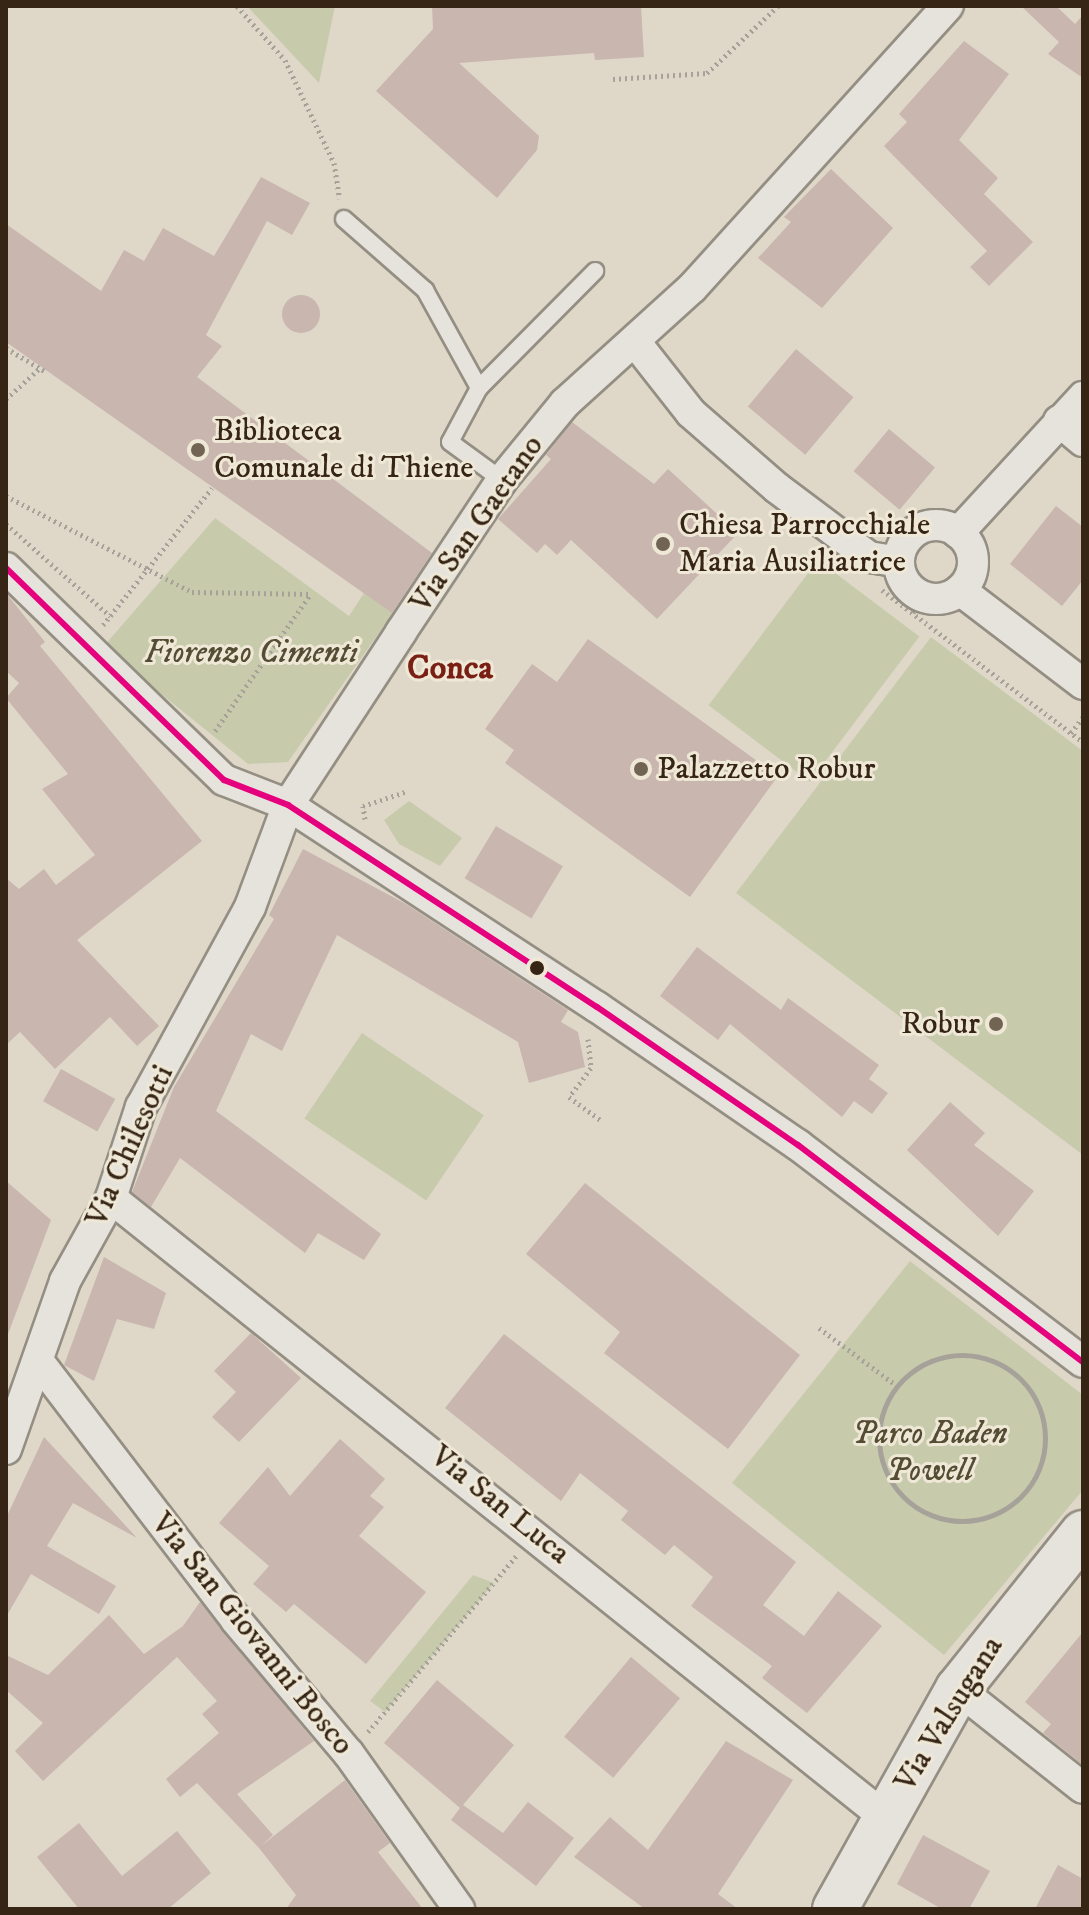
<!DOCTYPE html>
<html>
<head>
<meta charset="utf-8">
<style>
	body { margin:0 }
	#map { position:relative; width:1089px; height:1915px; overflow:hidden; background:#dfd8c9; font-family:"IM FELL DW Pica",serif }
	div>[style] { position:absolute }
	.green>* { inset:0; background:#c7cbac; transform-origin:0 0 }
	.building>* { inset:0; background:#c8b6af; transform-origin:0 0 }
	.round { border-radius:50% }
	.path>* { height:5px; margin-top:-2.5px; transform-origin:0; background:repeating-linear-gradient(90deg,#a6a29a 0 2px,transparent 0 6px) }
	.path>.ring { margin:-2.5px; padding:0; box-sizing:content-box; background:none; border:5px solid #a6a29a; border-radius:50% }
	.roads { filter:drop-shadow(2px 0 #948e83) drop-shadow(-2px 0 #948e83) drop-shadow(0 2px #948e83) drop-shadow(0 -2px #948e83) }
	.lane>* { height:16px; margin:-8px; padding:0 8px; transform-origin:8px; border-radius:8px; background:#e6e3dc }
	.street>* { height:30px; margin:-15px; padding:0 15px; transform-origin:15px; border-radius:15px; background:#e6e3dc }
	.street>.ring { margin:-15px; padding:0; box-sizing:content-box; background:none; border:30px solid #e6e3dc; border-radius:50% }
	.secondary>* { height:44px; margin:-22px; padding:0 22px; transform-origin:22px; border-radius:22px; background:#e6e3dc }
	.bus-1>* { height:6px; margin:-3px; padding:0 3px; transform-origin:3px; border-radius:3px; background:#e5007d }
	.dots>* { width:22px; height:22px; translate:-50% -50%; box-sizing:border-box; border:4px solid #efe8d7; border-radius:50% }
	span { translate:-50% -50%; white-space:nowrap; text-align:center; line-height:1.15; -webkit-text-stroke:6px #efe8d7; paint-order:stroke }
	.poi-label { font-size:32px; color:#362514 }
	.left { translate:0 -50%; text-align:left }
	.right { translate:-100% -50%; text-align:right }
	.street-label { font-size:32px; color:#362514 }
	.park-label { font-size:32px; color:#554c34; font-style:italic }
	.neighbourhood-label { font-size:34px; color:#7a1f14; font-weight:700 }
	.frame { position:absolute; inset:0; border:8px solid #362514; pointer-events:none }
</style>
</head>
<body>
<div id="map">
	<div class="green">
		<i style="clip-path:polygon(247px 6px,335px 6px,319px 83px)"></i>
		<i style="clip-path:polygon(215px 518px,349px 616px,364px 593px,393px 613px,288px 762px,248px 764px,103px 647px)"></i>
		<i style="left:818px;top:560px;width:127px;height:182px;rotate:37deg"></i>
		<i style="clip-path:polygon(931px 637px,1083px 751px,1083px 1155px,736px 893px)"></i>
		<i style="clip-path:polygon(409px 801px,462px 838px,440px 866px,399px 844px,384px 820px)"></i>
		<i style="left:362px;top:1033px;width:147px;height:103px;rotate:34deg"></i>
		<i style="clip-path:polygon(910px 1261px,1083px 1395px,1083px 1490px,944px 1655px,732px 1483px)"></i>
		<i style="clip-path:polygon(473px 1575px,494px 1583px,385px 1712px,370px 1701px)"></i>
	</div>
	<div class="building">
		<i style="clip-path:polygon(432px 6px,641px 6px,644px 57px,595px 60px,594px 53px,459px 63px,539px 136px,537px 150px,497px 198px,376px 91px,433px 29px)"></i>
		<i style="clip-path:polygon(1021px 6px,1056px 6px,1075px 24px,1083px 15px,1083px 78px,1048px 54px,1059px 42px)"></i>
		<i style="clip-path:polygon(964px 41px,1009px 74px,959px 140px,998px 178px,984px 194px,1033px 242px,989px 286px,970px 267px,987px 251px,884px 146px,907px 122px,899px 114px)"></i>
		<i style="clip-path:polygon(831px 169px,893px 228px,822px 308px,758px 258px,791px 222px,784px 217px)"></i>
		<i style="clip-path:polygon(261px 177px,310px 203px,292px 235px,267px 221px,206px 335px,222px 346px,197px 377px,432px 553px,392px 613px,6px 342px,6px 224px,101px 291px,124px 250px,144px 261px,163px 228px,214px 256px)"></i>
		<i class="round" style="left:282px;top:295px;width:38px;height:38px"></i>
		<i style="left:796px;top:349px;width:75px;height:75px;rotate:40deg"></i>
		<i style="clip-path:polygon(572px 422px,654px 484px,668px 469px,738px 533px,657px 619px,571px 540px,557px 555px,545px 544px,537px 553px,498px 519px,551px 459px,546px 455px)"></i>
		<i style="left:889px;top:429px;width:60px;height:55px;rotate:40deg"></i>
		<i style="clip-path:polygon(1056px 506px,1083px 527px,1083px 580px,1062px 606px,1010px 564px)"></i>
		<i style="clip-path:polygon(6px 593px,45px 642px,40px 646px,202px 841px,77px 940px,159px 1026px,137px 1046px,110px 1017px,55px 1069px,20px 1032px,6px 1045px,6px 878px,19px 889px,44px 869px,56px 885px,95px 855px,42px 789px,68px 774px,6px 698px,19px 683px,6px 671px)"></i>
		<i style="clip-path:polygon(588px 639px,778px 776px,690px 897px,505px 763px,514px 750px,485px 729px,532px 664px,557px 682px)"></i>
		<i style="left:496px;top:826px;width:78px;height:61px;rotate:31deg"></i>
		<i style="clip-path:polygon(303px 849px,406px 904px,568px 1010px,561px 1022px,578px 1032px,585px 1067px,529px 1083px,518px 1042px,337px 935px,282px 1051px,251px 1034px,216px 1111px,381px 1234px,364px 1260px,318px 1233px,305px 1253px,180px 1158px,151px 1207px,132px 1192px,174px 1087px,274px 919px,269px 915px)"></i>
		<i style="clip-path:polygon(697px 947px,781px 1010px,788px 998px,879px 1065px,869px 1079px,888px 1093px,872px 1114px,854px 1101px,842px 1117px,730px 1024px,718px 1040px,660px 996px)"></i>
		<i style="left:61px;top:1069px;width:62px;height:37px;rotate:29deg"></i>
		<i style="clip-path:polygon(950px 1102px,985px 1133px,974px 1145px,1034px 1191px,998px 1236px,907px 1150px)"></i>
		<i style="clip-path:polygon(6px 1181px,51px 1220px,8px 1334px,6px 1333px)"></i>
		<i style="clip-path:polygon(585px 1183px,800px 1355px,728px 1449px,604px 1353px,620px 1332px,526px 1254px)"></i>
		<i style="clip-path:polygon(104px 1257px,166px 1293px,154px 1329px,117px 1319px,94px 1381px,64px 1365px)"></i>
		<i style="clip-path:polygon(251px 1333px,301px 1378px,239px 1442px,212px 1417px,236px 1392px,214px 1371px)"></i>
		<i style="clip-path:polygon(504px 1334px,796px 1562px,763px 1605px,804px 1636px,838px 1591px,882px 1626px,807px 1713px,762px 1678px,772px 1666px,691px 1606px,713px 1577px,674px 1545px,665px 1555px,621px 1520px,628px 1511px,580px 1473px,561px 1501px,445px 1408px)"></i>
		<i style="clip-path:polygon(44px 1437px,137px 1538px,73px 1503px,47px 1546px,116px 1586px,99px 1614px,31px 1574px,6px 1617px,6px 1518px)"></i>
		<i style="clip-path:polygon(340px 1439px,385px 1479px,370px 1496px,384px 1507px,359px 1536px,426px 1592px,366px 1664px,294px 1604px,286px 1612px,253px 1584px,269px 1566px,219px 1523px,268px 1467px,290px 1496px)"></i>
		<i style="clip-path:polygon(200px 1602px,314px 1741px,237px 1794px,273px 1835px,261px 1846px,345px 1780px,390px 1843px,378px 1852px,423px 1909px,286px 1909px,296px 1895px,259px 1848px,197px 1783px,180px 1797px,166px 1779px,219px 1733px,202px 1714px,217px 1701px,177px 1657px,43px 1781px,15px 1751px,43px 1723px,6px 1690px,6px 1655px,48px 1675px,109px 1615px,144px 1654px,183px 1626px)"></i>
		<i style="clip-path:polygon(1083px 1632px,1083px 1765px,1043px 1733px,1051px 1724px,1025px 1702px)"></i>
		<i style="left:631px;top:1657px;width:64px;height:104px;rotate:40deg"></i>
		<i style="clip-path:polygon(437px 1680px,514px 1745px,463px 1805px,503px 1833px,528px 1802px,574px 1838px,536px 1886px,451px 1820px,460px 1808px,384px 1743px)"></i>
		<i style="clip-path:polygon(726px 1741px,793px 1780px,718px 1894px,738px 1909px,645px 1909px,574px 1857px,610px 1817px,648px 1850px)"></i>
		<i style="clip-path:polygon(79px 1823px,122px 1876px,177px 1831px,211px 1873px,168px 1909px,79px 1909px,37px 1857px)"></i>
		<i style="clip-path:polygon(923px 1835px,990px 1871px,969px 1909px,942px 1909px,897px 1884px)"></i>
		<i style="clip-path:polygon(1058px 1865px,1083px 1879px,1083px 1909px,1035px 1909px)"></i>
	</div>
	<div class="path">
		<i style="left:237px;top:6px;width:72px;rotate:48.4deg"></i>
		<i style="left:285px;top:60px;width:114px;rotate:64.6deg"></i>
		<i style="left:334px;top:163px;width:36px;rotate:81deg"></i>
		<i style="left:613px;top:79px;width:94px;rotate:-3.7deg"></i>
		<i style="left:707px;top:73px;width:98px;rotate:-43.3deg"></i>
		<i style="left:6px;top:348px;width:47px;rotate:31deg"></i>
		<i style="left:6px;top:399px;width:46px;rotate:-42.4deg"></i>
		<i style="left:6px;top:496px;width:209px;rotate:27.3deg"></i>
		<i style="left:192px;top:592px;width:119px;rotate:1deg"></i>
		<i style="left:6px;top:524px;width:139px;rotate:41.5deg"></i>
		<i style="left:882px;top:590px;width:252px;rotate:37.1deg"></i>
		<i style="left:913px;top:613px;width:19px;rotate:-58deg"></i>
		<i style="left:103px;top:625px;width:175px;rotate:-51.5deg"></i>
		<i style="left:215px;top:731px;width:166px;rotate:-55.1deg"></i>
		<i style="left:1071px;top:733px;width:20px;rotate:-53deg"></i>
		<i style="left:365px;top:819px;width:13px;rotate:-99deg"></i>
		<i style="left:363px;top:806px;width:47px;rotate:-18.4deg"></i>
		<i style="left:588px;top:1039px;width:29px;rotate:84deg"></i>
		<i style="left:591px;top:1068px;width:36px;rotate:127deg"></i>
		<i style="left:569px;top:1097px;width:39px;rotate:36deg"></i>
		<i style="left:819px;top:1328px;width:97px;rotate:36.6deg"></i>
		<i class="ring" style="left:879px;top:1355px;width:161px;height:161px"></i>
		<i style="left:368px;top:1732px;width:230px;rotate:-49.9deg"></i>
	</div>
	<div class="roads">
		<div class="lane">
			<i style="left:344px;top:219px;width:108px;rotate:41.2deg"></i>
			<i style="left:425px;top:290px;width:112px;rotate:61.1deg"></i>
			<i style="left:479px;top:388px;width:61px;rotate:118.2deg"></i>
			<i style="left:450px;top:442px;width:64px;rotate:36.2deg"></i>
			<i style="left:479px;top:388px;width:165px;rotate:-45.2deg"></i>
		</div>
		<div class="street">
			<i style="left:636px;top:343px;width:89px;rotate:51.8deg"></i>
			<i style="left:691px;top:413px;width:114px;rotate:41.1deg"></i>
			<i style="left:777px;top:488px;width:115px;rotate:36.9deg"></i>
			<i style="left:869px;top:557px;width:30px;rotate:9deg"></i>
			<i style="left:1059px;top:421px;width:31px;rotate:40deg"></i>
			<i class="ring" style="left:899px;top:525px;width:44px;height:44px"></i>
			<i style="left:958px;top:533px;width:185px;rotate:-47.4deg"></i>
			<i style="left:6px;top:568px;width:304px;rotate:44.2deg"></i>
			<i style="left:224px;top:780px;width:69px;rotate:21.3deg"></i>
			<i style="left:288px;top:805px;width:369px;rotate:33.2deg"></i>
			<i style="left:597px;top:1007px;width:244px;rotate:34.5deg"></i>
			<i style="left:798px;top:1145px;width:358px;rotate:37.3deg"></i>
			<i style="left:960px;top:590px;width:155px;rotate:37.4deg"></i>
			<i style="left:111px;top:1198px;width:992px;rotate:38.66deg"></i>
			<i style="left:39px;top:1362px;width:325px;rotate:52.6deg"></i>
			<i style="left:236px;top:1620px;width:175px;rotate:49.9deg"></i>
			<i style="left:349px;top:1754px;width:190px;rotate:54.6deg"></i>
			<i style="left:6px;top:1449px;width:178px;rotate:-70.6deg"></i>
			<i style="left:65px;top:1281px;width:95px;rotate:-61deg"></i>
			<i style="left:111px;top:1198px;width:96px;rotate:-71.8deg"></i>
			<i style="left:141px;top:1107px;width:228px;rotate:-61.4deg"></i>
			<i style="left:250px;top:907px;width:109px;rotate:-69.6deg"></i>
			<i style="left:288px;top:805px;width:207px;rotate:-56.8deg"></i>
			<i style="left:401px;top:632px;width:182px;rotate:-56.4deg"></i>
			<i style="left:502px;top:480px;width:99px;rotate:-50.7deg"></i>
			<i style="left:565px;top:403px;width:171px;rotate:-42.2deg"></i>
			<i style="left:692px;top:288px;width:381px;rotate:-47.8deg"></i>
			<i style="left:958px;top:1689px;width:159px;rotate:38.4deg"></i>
		</div>
		<div class="secondary">
			<i style="left:835px;top:1909px;width:252px;rotate:-60.8deg"></i>
			<i style="left:958px;top:1689px;width:200px;rotate:-51.3deg"></i>
		</div>
	</div>
	<div class="bus-1">
		<i style="left:6px;top:568px;width:304px;rotate:44.2deg"></i>
		<i style="left:224px;top:780px;width:69px;rotate:21.3deg"></i>
		<i style="left:288px;top:805px;width:369px;rotate:33.2deg"></i>
		<i style="left:597px;top:1007px;width:244px;rotate:34.5deg"></i>
		<i style="left:798px;top:1145px;width:358px;rotate:37.3deg"></i>
	</div>
	<div class="dots">
		<i style="left:198px;top:450px;background:#716453"></i>
		<i style="left:663px;top:544px;background:#716453"></i>
		<i style="left:641px;top:769px;background:#716453"></i>
		<i style="left:537px;top:968px;background:#362514"></i>
		<i style="left:996px;top:1024px;background:#716453"></i>
	</div>
	<div class="poi-label">
		<span class="left" style="left:214px;top:450px">Biblioteca<br>Comunale di Thiene</span>
		<span class="left" style="left:679px;top:544px">Chiesa Parrocchiale<br>Maria Ausiliatrice</span>
		<span class="left" style="left:657px;top:769px">Palazzetto Robur</span>
		<span class="right" style="left:980px;top:1024px">Robur</span>
	</div>
	<div class="street-label">
		<span style="left:477px;top:524px;rotate:-55deg">Via San Gaetano</span>
		<span style="left:130px;top:1146px;rotate:-66deg">Via Chilesotti</span>
		<span style="left:500px;top:1505px;rotate:39deg">Via San Luca</span>
		<span style="left:252px;top:1634px;rotate:51deg">Via San Giovanni Bosco</span>
		<span style="left:949px;top:1714px;rotate:-58deg">Via Valsugana</span>
	</div>
	<div class="park-label">
		<span style="left:251px;top:653px">Fiorenzo Cimenti</span>
		<span style="left:930px;top:1453px">Parco Baden<br>Powell</span>
	</div>
	<div class="neighbourhood-label">
		<span style="left:450px;top:669px">Conca</span>
	</div>
	<div class="frame"></div>
</div>
</body>
</html>
